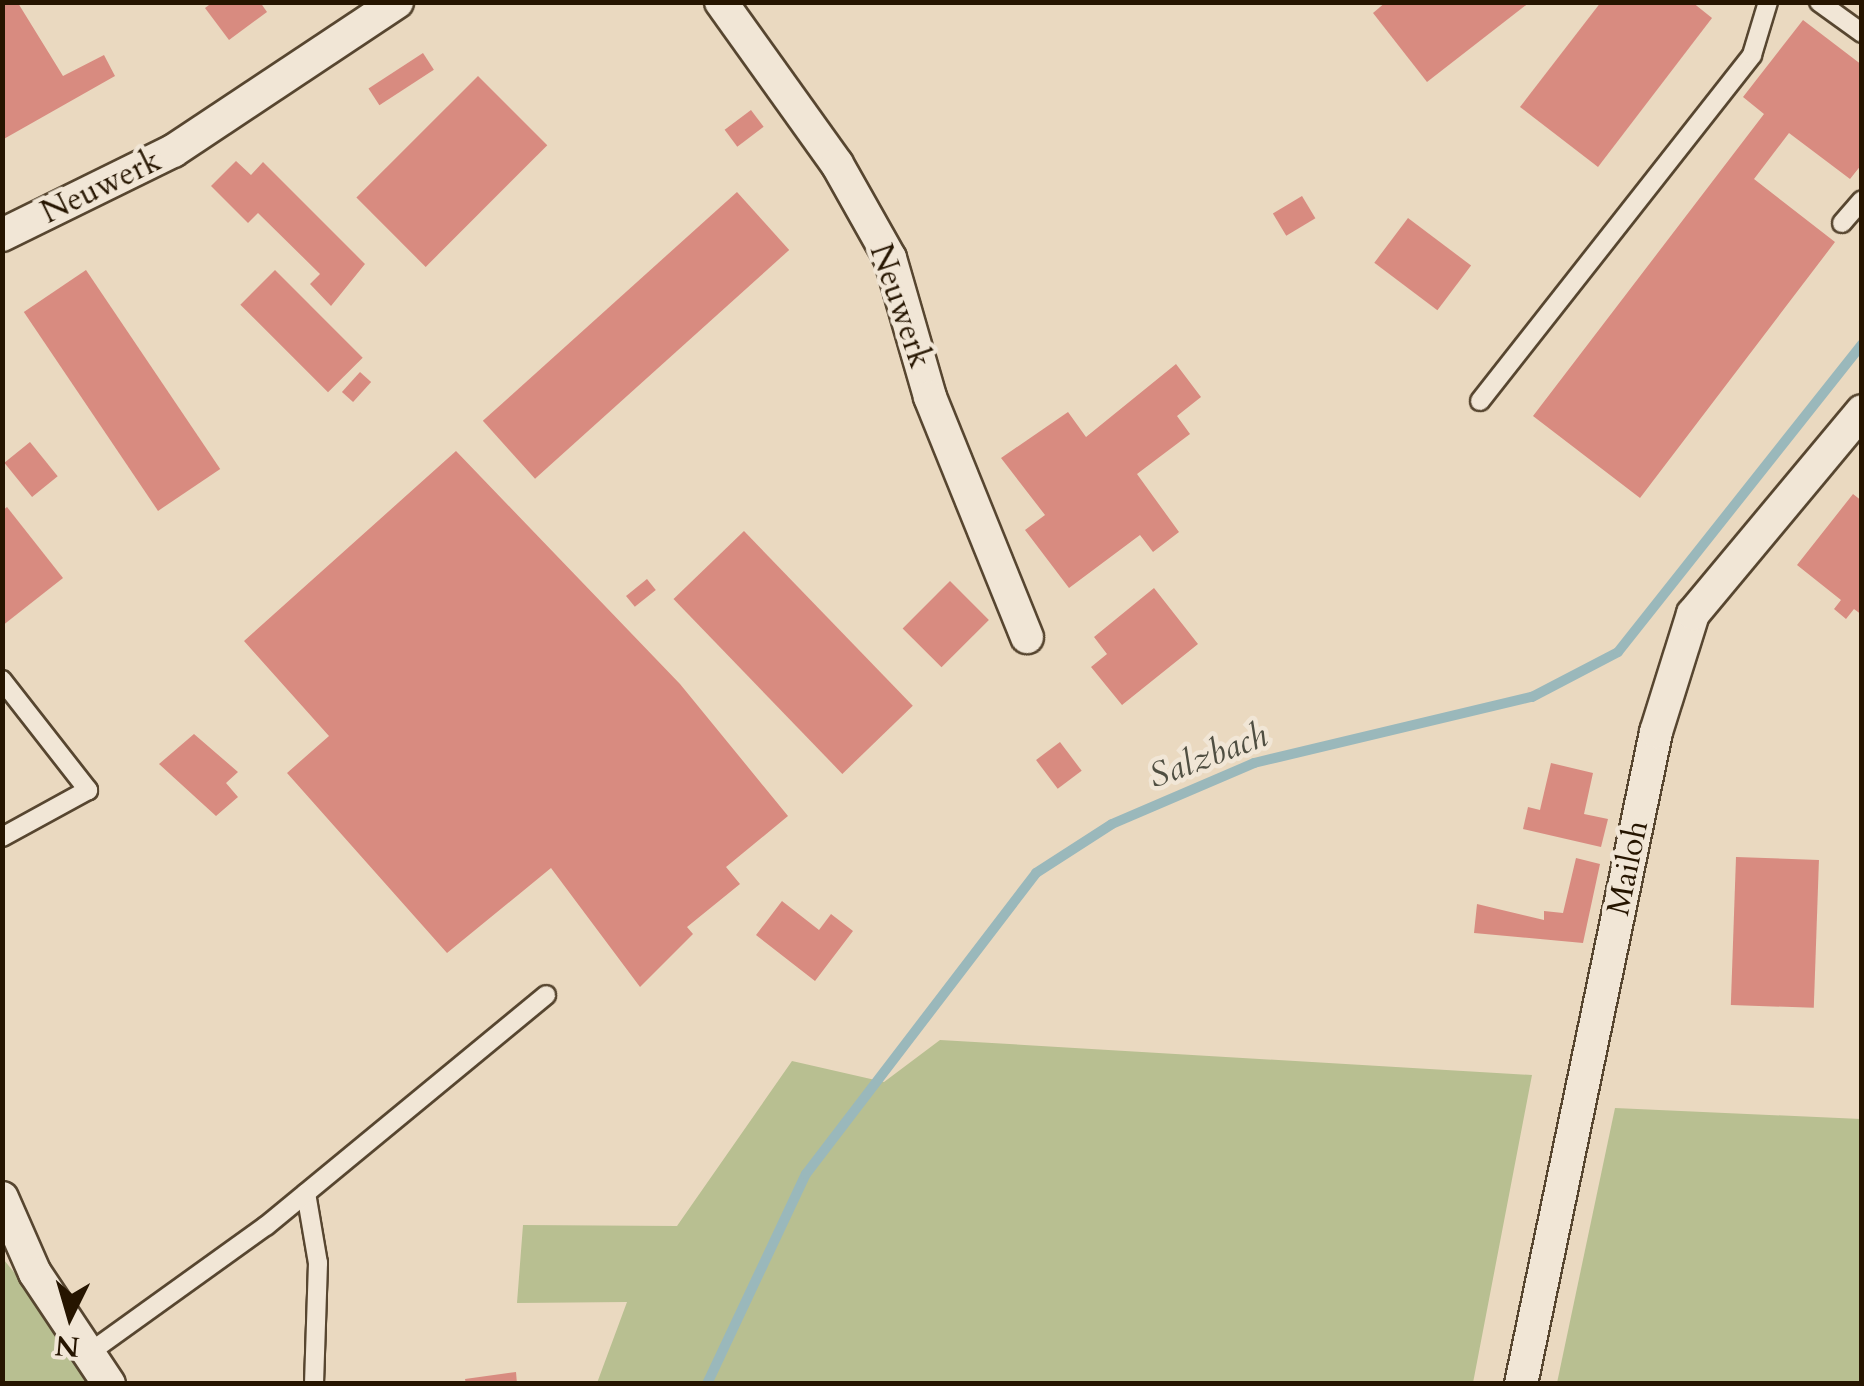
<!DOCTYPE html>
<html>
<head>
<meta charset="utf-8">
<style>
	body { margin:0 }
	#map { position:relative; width:1864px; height:1386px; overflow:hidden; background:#ead9c0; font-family:Cardo,serif }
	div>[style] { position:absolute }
	.green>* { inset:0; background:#b8bf91 }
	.stream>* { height:10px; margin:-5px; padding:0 5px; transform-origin:5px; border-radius:5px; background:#9ab8bb }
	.building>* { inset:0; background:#d88b80; transform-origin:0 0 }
	.roads { filter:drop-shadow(2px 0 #574630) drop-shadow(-2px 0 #574630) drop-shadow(0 2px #574630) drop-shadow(0 -2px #574630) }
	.lane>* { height:18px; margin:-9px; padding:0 9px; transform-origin:9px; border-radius:9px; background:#f1e6d6 }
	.street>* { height:32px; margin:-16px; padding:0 16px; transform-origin:16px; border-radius:16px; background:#f1e6d6 }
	span { translate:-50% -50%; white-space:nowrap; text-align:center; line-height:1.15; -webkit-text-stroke:9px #f1e6d6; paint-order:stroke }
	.street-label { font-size:32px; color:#261500 }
	.water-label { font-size:35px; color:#4f4e41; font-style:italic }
	.frame { position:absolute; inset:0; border:5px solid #261500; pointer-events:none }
	.north { position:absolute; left:20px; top:1266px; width:100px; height:100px; -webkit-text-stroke:8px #f1e6d6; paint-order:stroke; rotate:185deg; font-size:28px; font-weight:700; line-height:40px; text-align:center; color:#261500 }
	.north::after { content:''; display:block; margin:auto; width:35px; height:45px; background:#261500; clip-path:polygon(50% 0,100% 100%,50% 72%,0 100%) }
</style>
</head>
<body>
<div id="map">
	<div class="green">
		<i style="clip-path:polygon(940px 1040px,1532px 1075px,1473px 1383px,597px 1383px,627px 1302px,517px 1303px,523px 1225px,677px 1226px,792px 1061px,884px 1082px)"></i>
		<i style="clip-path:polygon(1615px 1108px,1861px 1119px,1861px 1383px,1557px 1383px)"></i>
		<i style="clip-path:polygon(2px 1256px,4px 1260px,105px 1383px,3px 1383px)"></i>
	</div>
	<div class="stream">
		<i style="left:707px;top:1384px;width:232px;rotate:-64.8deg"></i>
		<i style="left:806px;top:1174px;width:379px;rotate:-52.6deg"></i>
		<i style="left:1036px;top:873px;width:90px;rotate:-32.8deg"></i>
		<i style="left:1112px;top:824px;width:155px;rotate:-23.2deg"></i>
		<i style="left:1254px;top:763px;width:286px;rotate:-13.4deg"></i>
		<i style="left:1532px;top:697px;width:97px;rotate:-27.6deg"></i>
		<i style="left:1618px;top:652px;width:393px;rotate:-51.6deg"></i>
	</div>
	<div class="building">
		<i style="clip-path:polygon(2px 2px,18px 3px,63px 76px,104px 55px,115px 76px,2px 140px)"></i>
		<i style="clip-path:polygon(213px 2px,260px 2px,267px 12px,229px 40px,205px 8px)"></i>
		<i style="clip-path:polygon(1386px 2px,1530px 2px,1427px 82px,1373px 13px)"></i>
		<i style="clip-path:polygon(1601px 2px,1692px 2px,1712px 18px,1598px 167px,1520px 107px)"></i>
		<i style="clip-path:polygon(1803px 20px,1862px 65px,1862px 164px,1850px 179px,1789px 133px,1754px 179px,1835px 242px,1640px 498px,1533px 416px,1764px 114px,1743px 97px)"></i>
		<i style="left:423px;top:53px;width:20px;height:65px;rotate:57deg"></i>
		<i style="left:478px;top:76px;width:98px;height:172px;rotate:45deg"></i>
		<i style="left:751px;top:110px;width:21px;height:33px;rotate:53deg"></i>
		<i style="clip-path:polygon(236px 161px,251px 175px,263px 162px,365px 264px,331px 306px,310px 284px,320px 274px,258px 213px,248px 223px,211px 186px)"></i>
		<i style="left:737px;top:192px;width:78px;height:342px;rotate:48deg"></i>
		<i style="left:1302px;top:196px;width:26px;height:34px;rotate:59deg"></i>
		<i style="left:1408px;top:218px;width:79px;height:56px;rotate:37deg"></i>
		<i style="left:86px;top:270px;width:240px;height:75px;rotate:56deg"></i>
		<i style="left:275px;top:270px;width:124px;height:49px;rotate:45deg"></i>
		<i style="clip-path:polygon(1176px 364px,1201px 397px,1177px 416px,1190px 434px,1137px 474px,1179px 532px,1153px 552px,1140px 535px,1069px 588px,1025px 530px,1045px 515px,1001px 458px,1068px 412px,1086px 437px)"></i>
		<i style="left:360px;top:372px;width:15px;height:27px;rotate:42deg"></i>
		<i style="left:30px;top:442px;width:44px;height:33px;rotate:51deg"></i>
		<i style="clip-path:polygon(456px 451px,680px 684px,788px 816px,726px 867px,740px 884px,687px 927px,693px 934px,640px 987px,551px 868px,447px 953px,287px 773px,329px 736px,244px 641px)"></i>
		<i style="clip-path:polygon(1853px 494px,1862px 501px,1862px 615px,1854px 609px,1846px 619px,1834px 609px,1841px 600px,1797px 565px)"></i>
		<i style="clip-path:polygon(7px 507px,63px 578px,2px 626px,2px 511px)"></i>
		<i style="left:744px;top:531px;width:243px;height:98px;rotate:46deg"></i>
		<i style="left:647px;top:579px;width:14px;height:27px;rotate:51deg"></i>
		<i style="left:950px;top:581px;width:55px;height:67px;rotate:45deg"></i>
		<i style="clip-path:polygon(1154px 588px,1198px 644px,1122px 705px,1091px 667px,1107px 654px,1094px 637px)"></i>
		<i style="clip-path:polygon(194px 734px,238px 772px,226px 783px,238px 797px,216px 816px,159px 764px)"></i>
		<i style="left:1060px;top:742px;width:36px;height:30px;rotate:53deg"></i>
		<i style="clip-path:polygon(1551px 763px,1593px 773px,1584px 814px,1608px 819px,1601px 847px,1523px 829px,1528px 807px,1540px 810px)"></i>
		<i style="left:1736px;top:857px;width:83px;height:148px;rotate:2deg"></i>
		<i style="clip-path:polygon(1576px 858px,1600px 864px,1583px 943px,1474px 933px,1477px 904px,1544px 920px,1544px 911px,1563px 913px)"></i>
		<i style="clip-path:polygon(782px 901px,819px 930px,831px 914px,853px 931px,815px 981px,756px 935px)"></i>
		<i style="clip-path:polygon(516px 1372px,517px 1384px,466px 1384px,465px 1379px)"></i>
	</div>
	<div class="roads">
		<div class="lane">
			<i style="left:1819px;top:2px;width:53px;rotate:35.8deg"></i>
			<i style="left:1842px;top:223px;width:30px;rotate:-49deg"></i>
			<i style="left:1480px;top:401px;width:440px;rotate:-51.8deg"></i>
			<i style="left:1752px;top:55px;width:55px;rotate:-73.2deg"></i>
			<i style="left:2px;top:680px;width:140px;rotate:52deg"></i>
			<i style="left:88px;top:790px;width:98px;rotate:151.3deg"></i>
			<i style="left:306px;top:1193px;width:71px;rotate:80.3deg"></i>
			<i style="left:318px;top:1263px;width:121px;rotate:91.9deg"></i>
			<i style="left:89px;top:1353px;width:218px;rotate:-35.7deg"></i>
			<i style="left:266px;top:1226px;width:363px;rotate:-39.5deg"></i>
		</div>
		<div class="street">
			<i style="left:721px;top:2px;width:199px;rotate:54.4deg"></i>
			<i style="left:837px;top:164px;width:108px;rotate:60.6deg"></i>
			<i style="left:890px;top:258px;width:145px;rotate:73.9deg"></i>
			<i style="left:930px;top:397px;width:259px;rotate:68deg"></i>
			<i style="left:2px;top:235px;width:191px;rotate:-26.2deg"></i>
			<i style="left:173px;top:151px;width:269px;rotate:-33.6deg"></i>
			<i style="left:2px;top:1198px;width:82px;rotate:66.3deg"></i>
			<i style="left:35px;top:1273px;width:133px;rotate:56.3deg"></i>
			<i style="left:1521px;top:1384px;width:666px;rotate:-78.3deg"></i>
			<i style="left:1656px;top:732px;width:124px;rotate:-72.6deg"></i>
			<i style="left:1693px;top:614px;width:264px;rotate:-50.2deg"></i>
		</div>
	</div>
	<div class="street-label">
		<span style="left:101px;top:187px;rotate:-26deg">Neuwerk</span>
		<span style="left:900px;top:306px;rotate:71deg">Neuwerk</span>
		<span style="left:1628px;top:868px;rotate:-78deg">Mailoh</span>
	</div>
	<div class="water-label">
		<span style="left:1208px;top:756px;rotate:-21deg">Salzbach</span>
	</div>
	<div class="frame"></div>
	<div class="north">N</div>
</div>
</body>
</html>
